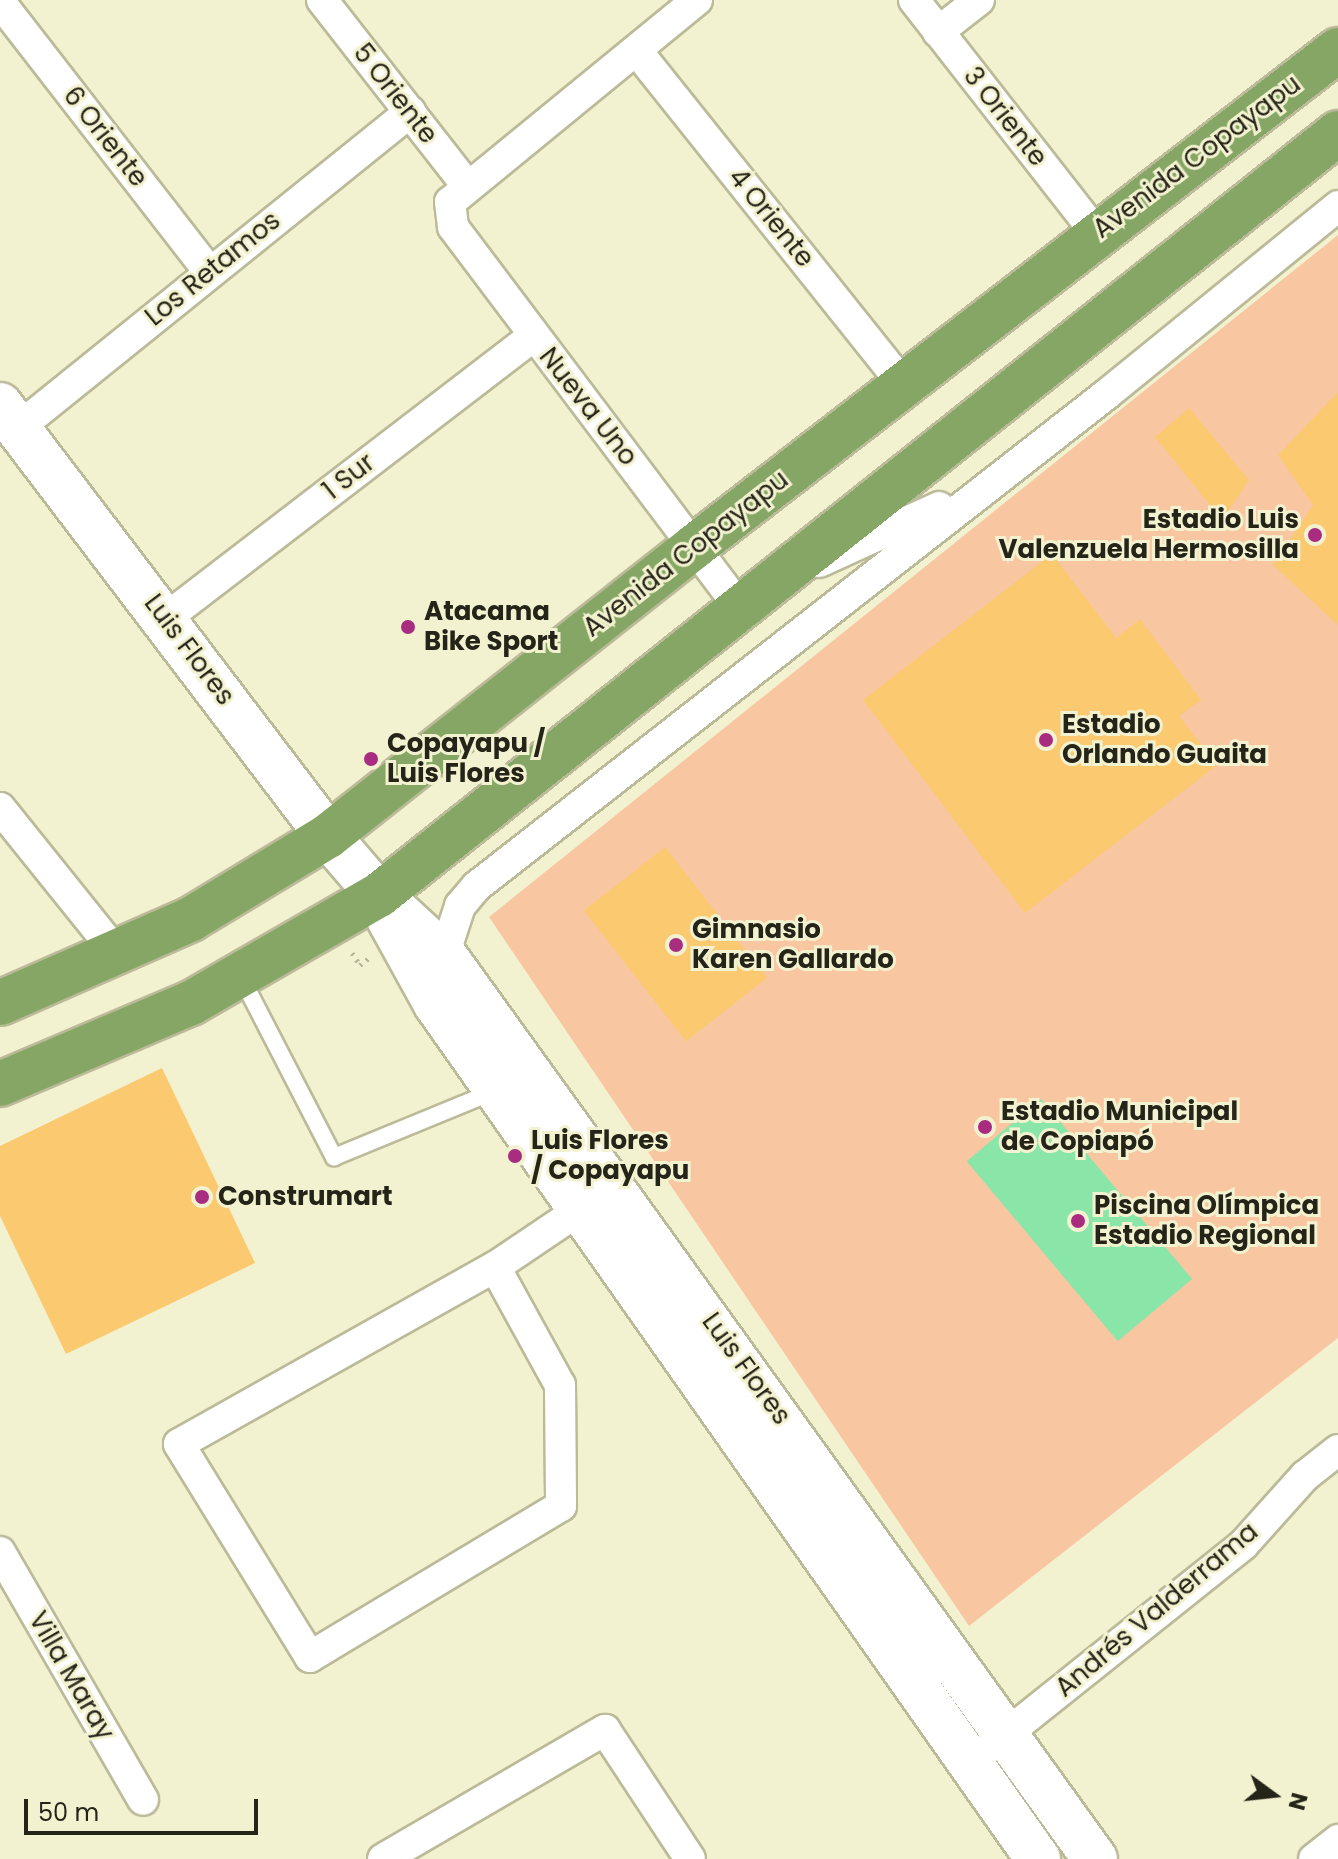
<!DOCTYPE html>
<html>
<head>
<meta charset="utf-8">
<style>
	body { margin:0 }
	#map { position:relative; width:1338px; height:1859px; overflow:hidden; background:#f3f2d0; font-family:Poppins,sans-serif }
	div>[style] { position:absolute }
	.green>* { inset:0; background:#f9c6a2 }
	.water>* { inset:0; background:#8ae5a9; transform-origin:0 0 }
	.building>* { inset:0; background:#fac970; transform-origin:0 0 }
	.path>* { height:5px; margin-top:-2.5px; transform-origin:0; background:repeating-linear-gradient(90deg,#b5b499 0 2px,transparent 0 8px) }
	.roads { filter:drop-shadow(2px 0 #bbba99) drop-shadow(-2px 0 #bbba99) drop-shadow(0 2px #bbba99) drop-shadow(0 -2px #bbba99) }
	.lane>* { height:16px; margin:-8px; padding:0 8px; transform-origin:8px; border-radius:8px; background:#fff }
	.street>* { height:30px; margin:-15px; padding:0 15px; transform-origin:15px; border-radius:15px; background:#fff }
	.secondary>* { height:44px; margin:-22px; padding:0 22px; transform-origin:22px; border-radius:22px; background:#fff }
	.highway>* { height:44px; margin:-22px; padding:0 22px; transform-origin:22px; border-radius:22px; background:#86a665 }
	.dots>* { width:22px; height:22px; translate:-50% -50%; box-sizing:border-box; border:4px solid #f3f2d0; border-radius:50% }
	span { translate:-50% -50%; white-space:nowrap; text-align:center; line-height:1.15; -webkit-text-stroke:6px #f3f2d0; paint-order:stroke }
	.street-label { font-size:26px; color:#252418 }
	.poi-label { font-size:26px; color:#252418; font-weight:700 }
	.right { translate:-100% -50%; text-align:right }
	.left { translate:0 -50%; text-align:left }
	.north { position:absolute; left:1234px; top:1755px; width:80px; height:80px; -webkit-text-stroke:6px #f3f2d0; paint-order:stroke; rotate:105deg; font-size:22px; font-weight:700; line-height:32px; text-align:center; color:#252418 }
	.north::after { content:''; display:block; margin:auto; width:28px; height:36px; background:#252418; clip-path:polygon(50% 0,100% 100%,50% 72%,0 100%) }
	.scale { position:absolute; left:24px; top:1799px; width:234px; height:36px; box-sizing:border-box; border:4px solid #252418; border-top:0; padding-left:10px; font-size:24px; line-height:28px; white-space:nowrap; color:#252418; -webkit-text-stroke:6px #f3f2d0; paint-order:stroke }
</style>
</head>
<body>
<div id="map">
	<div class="green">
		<i style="clip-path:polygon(1338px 235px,1338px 1338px,969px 1626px,489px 917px)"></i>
	</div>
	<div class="water">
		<i style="left:1041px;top:1099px;width:235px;height:97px;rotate:50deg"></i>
	</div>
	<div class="building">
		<i style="clip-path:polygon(1338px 392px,1338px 625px,1273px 565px,1313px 505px,1278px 455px)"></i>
		<i style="clip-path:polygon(1189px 408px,1249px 480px,1222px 520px,1155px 437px)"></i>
		<i style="clip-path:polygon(1052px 554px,1116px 638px,1140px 619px,1201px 700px,1179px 716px,1217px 765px,1025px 913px,863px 700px)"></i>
		<i style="left:665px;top:847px;width:166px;height:103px;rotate:52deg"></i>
		<i style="clip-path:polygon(162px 1068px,255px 1263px,66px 1354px,0 1216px,0 1146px)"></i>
	</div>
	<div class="path">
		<i style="left:352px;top:953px;width:14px;rotate:56deg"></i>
		<i style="left:360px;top:965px;width:11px;rotate:-38deg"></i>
	</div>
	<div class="roads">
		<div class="lane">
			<i style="left:241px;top:977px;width:203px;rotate:62.7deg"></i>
			<i style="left:334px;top:1157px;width:174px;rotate:-22.3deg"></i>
		</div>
		<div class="street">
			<i style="left:322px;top:0;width:237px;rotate:52deg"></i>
			<i style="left:697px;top:0;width:319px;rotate:140.7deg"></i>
			<i style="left:450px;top:202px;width:25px;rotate:83deg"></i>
			<i style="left:453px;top:227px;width:475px;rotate:53deg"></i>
			<i style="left:914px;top:0;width:296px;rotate:52deg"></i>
			<i style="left:0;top:2px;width:341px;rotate:52.2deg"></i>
			<i style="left:938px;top:32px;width:52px;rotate:-38deg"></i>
			<i style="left:637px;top:51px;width:428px;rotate:51.4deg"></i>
			<i style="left:18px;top:428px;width:504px;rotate:-38.87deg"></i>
			<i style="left:819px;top:562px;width:132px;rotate:-24.6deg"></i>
			<i style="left:166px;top:618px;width:463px;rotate:-37.5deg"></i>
			<i style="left:0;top:808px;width:189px;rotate:51.2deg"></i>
			<i style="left:444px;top:955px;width:52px;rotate:-71.9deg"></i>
			<i style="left:460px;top:906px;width:26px;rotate:-50deg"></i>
			<i style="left:477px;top:886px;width:799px;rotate:-37.99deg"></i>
			<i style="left:1107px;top:394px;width:298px;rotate:-39.1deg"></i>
			<i style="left:495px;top:1267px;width:135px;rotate:61.2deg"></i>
			<i style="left:560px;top:1385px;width:121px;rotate:89.5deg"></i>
			<i style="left:561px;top:1506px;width:293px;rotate:149deg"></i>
			<i style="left:310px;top:1657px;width:250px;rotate:-121.6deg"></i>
			<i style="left:179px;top:1444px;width:362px;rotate:-29.3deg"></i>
			<i style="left:495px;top:1267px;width:122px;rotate:-34deg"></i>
			<i style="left:0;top:1552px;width:286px;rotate:60deg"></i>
			<i style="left:990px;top:1747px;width:324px;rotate:-38.6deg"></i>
			<i style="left:1243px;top:1545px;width:93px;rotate:-48.1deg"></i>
			<i style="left:1305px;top:1476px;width:42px;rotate:-38.2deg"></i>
			<i style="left:383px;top:1859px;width:257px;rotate:-30.2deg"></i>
			<i style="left:605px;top:1730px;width:154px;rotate:56.6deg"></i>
			<i style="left:1314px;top:1859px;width:31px;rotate:-38deg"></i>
		</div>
		<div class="secondary">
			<i style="left:0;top:405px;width:542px;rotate:52.73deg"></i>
			<i style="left:328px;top:836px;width:78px;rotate:49.2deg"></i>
			<i style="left:379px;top:895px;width:88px;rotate:42.7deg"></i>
			<i style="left:444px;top:955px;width:1114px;rotate:54.24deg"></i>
			<i style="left:389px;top:919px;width:97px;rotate:61.1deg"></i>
			<i style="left:436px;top:1004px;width:1046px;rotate:54.85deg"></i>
		</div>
		<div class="highway">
			<i style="left:0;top:1003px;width:209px;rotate:-23.7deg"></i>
			<i style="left:191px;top:919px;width:160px;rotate:-31.2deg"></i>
			<i style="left:328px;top:836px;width:468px;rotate:-38.3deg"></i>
			<i style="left:695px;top:546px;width:812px;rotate:-37.65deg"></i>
			<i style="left:0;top:1084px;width:207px;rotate:-23deg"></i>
			<i style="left:191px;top:1003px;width:217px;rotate:-29.9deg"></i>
			<i style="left:379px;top:895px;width:1225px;rotate:-38.47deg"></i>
		</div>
	</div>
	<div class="dots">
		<i style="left:1315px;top:535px;background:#a82d81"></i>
		<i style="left:408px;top:627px;background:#a82d81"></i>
		<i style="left:1046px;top:740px;background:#a82d81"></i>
		<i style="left:371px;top:759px;background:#a82d81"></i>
		<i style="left:676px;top:945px;background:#a82d81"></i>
		<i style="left:985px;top:1127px;background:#a82d81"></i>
		<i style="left:515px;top:1156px;background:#a82d81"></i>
		<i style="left:202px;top:1197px;background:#a82d81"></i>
		<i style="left:1078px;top:1221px;background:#a82d81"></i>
	</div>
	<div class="street-label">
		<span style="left:395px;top:94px;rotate:52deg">5 Oriente</span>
		<span style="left:1005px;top:117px;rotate:52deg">3 Oriente</span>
		<span style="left:105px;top:137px;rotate:52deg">6 Oriente</span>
		<span style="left:1197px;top:157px;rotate:-37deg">Avenida Copayapu</span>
		<span style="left:771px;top:218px;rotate:51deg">4 Oriente</span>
		<span style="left:213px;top:269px;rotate:-39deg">Los Retamos</span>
		<span style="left:588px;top:407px;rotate:52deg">Nueva Uno</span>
		<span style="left:349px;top:477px;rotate:-38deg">1 Sur</span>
		<span style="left:686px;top:554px;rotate:-38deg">Avenida Copayapu</span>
		<span style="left:189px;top:650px;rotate:53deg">Luis Flores</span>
		<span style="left:746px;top:1369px;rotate:54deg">Luis Flores</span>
		<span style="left:1157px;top:1610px;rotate:-40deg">Andrés Valderrama</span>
		<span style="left:71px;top:1676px;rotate:60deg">Villa Maray</span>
	</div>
	<div class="poi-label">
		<span class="right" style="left:1299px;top:535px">Estadio Luis<br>Valenzuela Hermosilla</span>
		<span class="left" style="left:424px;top:627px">Atacama<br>Bike Sport</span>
		<span class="left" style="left:1062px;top:740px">Estadio<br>Orlando Guaita</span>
		<span class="left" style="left:387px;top:759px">Copayapu /<br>Luis Flores</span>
		<span class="left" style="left:692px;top:945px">Gimnasio<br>Karen Gallardo</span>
		<span class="left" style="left:1001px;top:1127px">Estadio Municipal<br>de Copiapó</span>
		<span class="left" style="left:531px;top:1156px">Luis Flores<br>/ Copayapu</span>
		<span class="left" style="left:218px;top:1197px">Construmart</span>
		<span class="left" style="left:1094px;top:1221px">Piscina Olímpica<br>Estadio Regional</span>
	</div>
	<div class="north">N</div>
	<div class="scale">50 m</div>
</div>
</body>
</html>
